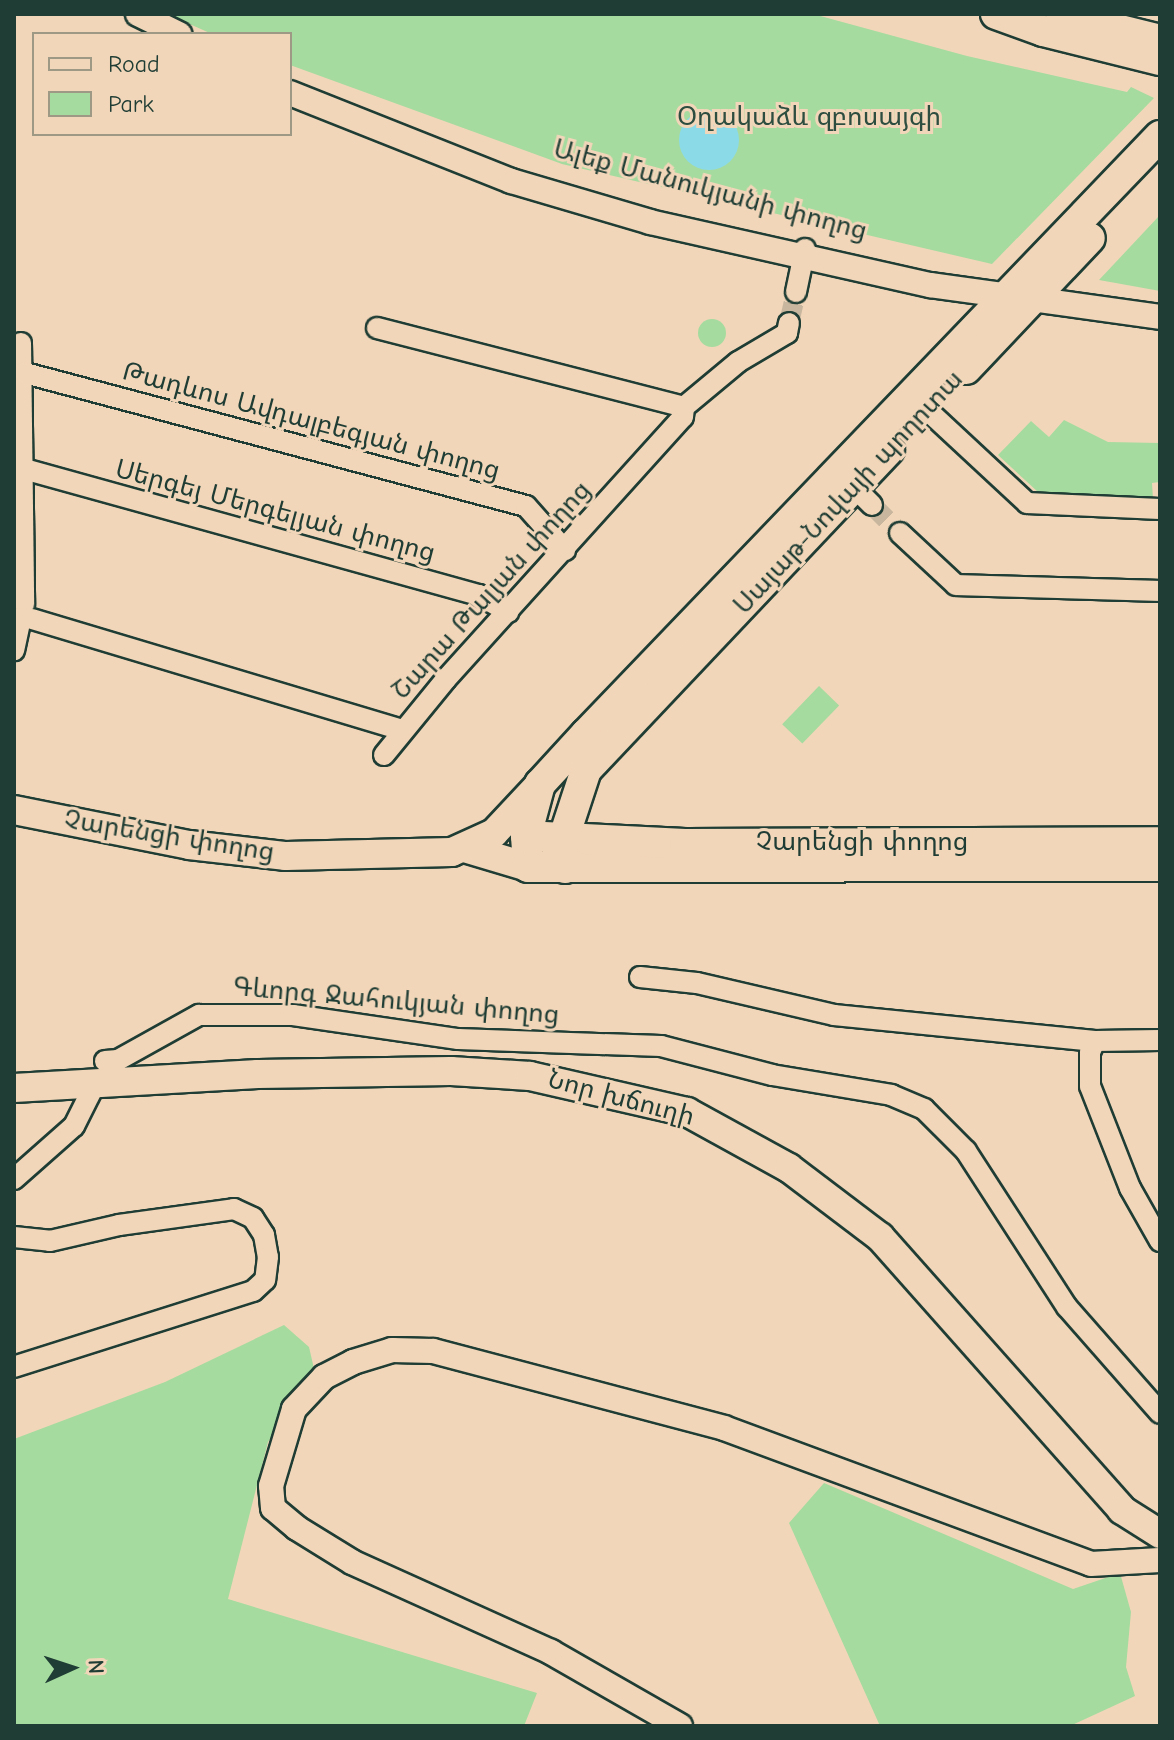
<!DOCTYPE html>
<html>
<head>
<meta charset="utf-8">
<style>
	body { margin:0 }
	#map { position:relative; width:1174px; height:1740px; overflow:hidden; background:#f2d6b9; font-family:"Comic Neue","Noto Sans Armenian",sans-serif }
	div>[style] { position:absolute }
	.green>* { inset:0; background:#a5db9e; transform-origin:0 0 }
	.round { border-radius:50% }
	.water>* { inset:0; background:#8bdae8 }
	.minor-tunnel>* { height:20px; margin-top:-10px; transform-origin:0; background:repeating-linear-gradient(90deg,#c8b79e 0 20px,transparent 0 30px) }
	.roads { filter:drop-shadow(2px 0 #1f3d34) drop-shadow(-2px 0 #1f3d34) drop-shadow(0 2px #1f3d34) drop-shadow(0 -2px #1f3d34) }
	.minor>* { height:20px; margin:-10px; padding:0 10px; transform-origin:10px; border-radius:10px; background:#f2d6b9 }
	.tertiary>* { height:24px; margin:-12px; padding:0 12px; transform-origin:12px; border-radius:12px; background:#f2d6b9 }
	.secondary>* { height:28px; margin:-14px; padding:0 14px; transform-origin:14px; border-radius:14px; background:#f2d6b9 }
	.primary>* { height:30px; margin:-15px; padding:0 15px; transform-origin:15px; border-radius:15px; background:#f2d6b9 }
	span { translate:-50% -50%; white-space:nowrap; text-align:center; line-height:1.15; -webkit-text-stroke:6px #f2d6b9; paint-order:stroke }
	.park-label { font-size:26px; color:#2c4d3f }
	.street-label { font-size:26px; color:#1f3d34 }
	.frame { position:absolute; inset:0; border:16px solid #1f3d34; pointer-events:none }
	.legend { position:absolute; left:32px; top:32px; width:260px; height:104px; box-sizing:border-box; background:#f2d6b9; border:2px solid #9e9984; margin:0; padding:10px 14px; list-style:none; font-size:24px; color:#1f3d34 }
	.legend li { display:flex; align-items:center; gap:16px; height:40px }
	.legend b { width:40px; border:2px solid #9e9984 }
	.north { position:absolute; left:32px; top:1628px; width:80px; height:80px; -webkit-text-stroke:6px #f2d6b9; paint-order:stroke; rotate:87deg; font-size:22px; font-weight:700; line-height:32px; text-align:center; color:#1f3d34 }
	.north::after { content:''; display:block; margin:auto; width:28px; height:36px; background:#1f3d34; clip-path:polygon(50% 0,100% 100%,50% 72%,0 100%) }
</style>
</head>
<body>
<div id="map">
	<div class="green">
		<i style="clip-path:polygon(167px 14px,813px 14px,967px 56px,1127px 92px,1131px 87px,1154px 98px,992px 264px,562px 164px,290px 65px,290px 34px,212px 34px)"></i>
		<i style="clip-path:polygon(1160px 214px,1160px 291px,1099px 280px,1160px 215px)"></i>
		<i class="round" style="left:698px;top:319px;width:28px;height:28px"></i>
		<i style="clip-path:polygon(1064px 420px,1108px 442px,1160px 443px,1160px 482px,1152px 483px,1153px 499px,1038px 492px,998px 455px,1031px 421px,1049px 437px)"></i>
		<i style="left:819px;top:686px;width:28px;height:53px;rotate:44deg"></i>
		<i style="clip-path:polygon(284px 1325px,309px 1347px,315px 1373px,268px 1442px,228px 1599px,537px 1693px,524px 1726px,14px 1726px,14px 1439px,165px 1382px)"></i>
		<i style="clip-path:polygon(824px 1483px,1073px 1589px,1120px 1573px,1131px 1612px,1126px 1667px,1135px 1696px,1070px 1726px,880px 1726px,789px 1523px)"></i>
	</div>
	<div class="water">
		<i class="round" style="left:679px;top:110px;width:60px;height:60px"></i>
	</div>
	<div class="minor-tunnel">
		<i style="left:789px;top:323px;width:32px;rotate:-77deg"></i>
		<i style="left:872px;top:505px;width:40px;rotate:45deg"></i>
	</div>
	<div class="roads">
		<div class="minor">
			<i style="left:796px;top:292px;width:44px;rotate:-78.2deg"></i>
			<i style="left:377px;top:328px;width:317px;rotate:14.4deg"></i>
			<i style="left:21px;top:343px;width:261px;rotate:89.3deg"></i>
			<i style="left:25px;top:373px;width:518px;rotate:14.87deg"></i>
			<i style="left:526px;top:506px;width:59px;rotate:48.4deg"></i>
			<i style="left:926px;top:409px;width:138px;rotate:42.9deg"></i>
			<i style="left:1027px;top:503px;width:133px;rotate:2.6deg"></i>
			<i style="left:24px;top:469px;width:472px;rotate:15.5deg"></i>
			<i style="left:479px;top:595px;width:34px;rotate:30deg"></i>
			<i style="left:855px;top:488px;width:24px;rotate:45deg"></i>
			<i style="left:900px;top:533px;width:76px;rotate:42.9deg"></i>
			<i style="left:956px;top:585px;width:204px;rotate:1.7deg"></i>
			<i style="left:14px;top:619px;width:7px;rotate:-8deg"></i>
			<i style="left:21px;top:618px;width:33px;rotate:102deg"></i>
			<i style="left:32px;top:619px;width:386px;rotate:16.7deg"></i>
			<i style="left:384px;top:755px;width:98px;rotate:-50.8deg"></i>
			<i style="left:446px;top:679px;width:353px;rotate:-47.9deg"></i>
			<i style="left:683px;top:417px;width:10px;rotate:-84deg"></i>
			<i style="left:684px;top:407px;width:70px;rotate:-39.8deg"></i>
			<i style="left:738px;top:362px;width:57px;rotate:-30.6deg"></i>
			<i style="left:787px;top:333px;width:10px;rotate:-79deg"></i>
			<i style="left:640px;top:977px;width:57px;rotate:6deg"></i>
			<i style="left:697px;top:983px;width:141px;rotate:13.1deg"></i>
			<i style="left:834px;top:1015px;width:262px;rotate:5.7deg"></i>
			<i style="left:1095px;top:1041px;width:65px;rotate:-0.9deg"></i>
			<i style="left:1095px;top:1041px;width:12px;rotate:114deg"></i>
			<i style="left:1090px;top:1052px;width:34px;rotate:90deg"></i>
			<i style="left:1090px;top:1086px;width:110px;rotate:68.6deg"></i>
			<i style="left:1130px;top:1188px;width:61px;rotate:60.5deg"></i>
			<i style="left:105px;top:1061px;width:13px;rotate:-4deg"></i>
			<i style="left:118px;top:1060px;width:93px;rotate:-29.1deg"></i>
			<i style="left:199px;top:1015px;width:94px"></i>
			<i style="left:293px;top:1015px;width:167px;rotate:8.3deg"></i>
			<i style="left:458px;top:1039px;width:203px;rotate:2deg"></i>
			<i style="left:661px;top:1046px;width:115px;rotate:14.6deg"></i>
			<i style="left:772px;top:1075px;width:121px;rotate:9.5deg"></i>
			<i style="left:891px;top:1095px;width:36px;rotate:23deg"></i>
			<i style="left:924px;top:1109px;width:59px;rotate:45deg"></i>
			<i style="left:966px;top:1151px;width:186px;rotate:57.1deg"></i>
			<i style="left:1067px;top:1307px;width:141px;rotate:48.7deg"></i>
			<i style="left:14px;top:1179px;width:80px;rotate:-41.5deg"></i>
			<i style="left:74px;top:1126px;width:47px;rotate:-63.4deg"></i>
			<i style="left:14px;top:1237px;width:36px;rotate:6deg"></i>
			<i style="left:50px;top:1241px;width:71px;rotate:-13.1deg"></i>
			<i style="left:119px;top:1225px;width:116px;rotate:-7.9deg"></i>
			<i style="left:234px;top:1209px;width:21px;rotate:25deg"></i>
			<i style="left:253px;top:1218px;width:20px;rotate:57deg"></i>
			<i style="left:264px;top:1235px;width:22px;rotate:80deg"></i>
			<i style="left:268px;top:1257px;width:23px;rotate:97deg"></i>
			<i style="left:265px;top:1280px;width:16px;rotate:137deg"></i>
			<i style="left:253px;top:1291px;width:251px;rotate:162.4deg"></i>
		</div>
		<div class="tertiary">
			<i style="left:138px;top:14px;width:46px;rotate:26deg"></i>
			<i style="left:290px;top:93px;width:238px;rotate:21.7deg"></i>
			<i style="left:511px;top:181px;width:145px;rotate:16.4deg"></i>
			<i style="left:650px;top:222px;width:287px;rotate:12.7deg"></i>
			<i style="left:930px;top:285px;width:232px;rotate:7.9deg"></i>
			<i style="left:680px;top:1726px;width:149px;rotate:-150.2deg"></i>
			<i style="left:551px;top:1652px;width:218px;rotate:-155.7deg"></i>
			<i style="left:352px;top:1562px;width:65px;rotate:-148.3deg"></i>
			<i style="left:297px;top:1528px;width:31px;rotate:-140deg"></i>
			<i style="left:273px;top:1508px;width:22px;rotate:-95deg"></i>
			<i style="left:271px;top:1486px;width:80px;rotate:-73.4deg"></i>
			<i style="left:294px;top:1409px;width:44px;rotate:-46.8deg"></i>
			<i style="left:324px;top:1377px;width:33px;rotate:-27deg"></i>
			<i style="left:353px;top:1362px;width:41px;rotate:-17.1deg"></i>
			<i style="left:392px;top:1350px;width:41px;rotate:1.4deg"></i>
			<i style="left:433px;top:1351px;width:301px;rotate:14.8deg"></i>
			<i style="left:724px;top:1428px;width:391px;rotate:20.3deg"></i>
			<i style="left:1091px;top:1564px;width:69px;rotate:-3.3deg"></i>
		</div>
		<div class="secondary">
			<i style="left:1060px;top:14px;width:103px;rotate:14deg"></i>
			<i style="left:14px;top:810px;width:178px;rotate:11.3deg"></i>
			<i style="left:189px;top:845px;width:98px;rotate:6.5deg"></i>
			<i style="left:286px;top:856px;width:166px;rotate:-1.4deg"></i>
			<i style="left:452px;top:852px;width:46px;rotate:-24.3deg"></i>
			<i style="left:494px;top:833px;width:67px;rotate:-46.8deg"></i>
			<i style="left:468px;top:849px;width:63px;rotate:16.7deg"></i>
			<i style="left:14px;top:1088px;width:244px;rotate:-3.3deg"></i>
			<i style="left:258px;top:1074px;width:193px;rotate:-0.9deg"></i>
			<i style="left:451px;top:1071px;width:79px;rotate:3.6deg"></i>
			<i style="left:530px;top:1076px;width:161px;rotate:12.9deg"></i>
			<i style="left:687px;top:1112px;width:116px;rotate:28.8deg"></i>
			<i style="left:789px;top:1168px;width:114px;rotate:37.2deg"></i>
			<i style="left:880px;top:1237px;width:365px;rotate:48.4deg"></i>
			<i style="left:1122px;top:1510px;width:45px;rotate:32.3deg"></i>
		</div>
		<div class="primary">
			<i style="left:996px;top:14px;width:50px;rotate:19.9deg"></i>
			<i style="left:1043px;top:31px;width:121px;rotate:13.9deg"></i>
			<i style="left:1160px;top:136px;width:829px;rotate:133.83deg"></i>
			<i style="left:586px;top:734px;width:68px;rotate:132.6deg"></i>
			<i style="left:540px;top:784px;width:54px;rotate:105.1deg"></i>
			<i style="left:526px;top:836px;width:31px;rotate:86deg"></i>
			<i style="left:528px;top:867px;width:632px;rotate:-0.09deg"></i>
			<i style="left:966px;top:369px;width:180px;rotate:-46.6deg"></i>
			<i style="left:544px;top:837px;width:141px;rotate:2.8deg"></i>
			<i style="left:685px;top:844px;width:475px;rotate:-0.2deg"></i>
			<i style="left:565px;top:868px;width:31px;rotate:-92deg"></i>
			<i style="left:564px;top:837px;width:71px;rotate:-71.8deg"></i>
			<i style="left:586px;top:770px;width:441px;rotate:-46.6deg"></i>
		</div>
	</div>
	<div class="park-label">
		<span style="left:809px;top:118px">Օղակաձև զբոսայգի</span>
	</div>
	<div class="street-label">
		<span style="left:710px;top:191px;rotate:15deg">Ալեք Մանուկյանի փողոց</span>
		<span style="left:311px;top:422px;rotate:15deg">Թադևոս Ավդալբեգյան փողոց</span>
		<span style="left:849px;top:493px;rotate:-47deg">Սայաթ-Նովայի պողոտա</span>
		<span style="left:275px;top:512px;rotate:15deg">Սերգեյ Մերգելյան փողոց</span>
		<span style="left:492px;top:591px;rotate:-48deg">Շարա Թալյան փողոց</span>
		<span style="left:169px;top:837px;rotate:9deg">Չարենցի փողոց</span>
		<span style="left:862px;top:843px">Չարենցի փողոց</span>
		<span style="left:396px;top:1002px;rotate:5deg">Գևորգ Ջահուկյան փողոց</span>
		<span style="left:621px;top:1099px;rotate:15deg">Նոր խճուղի</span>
	</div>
	<div class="frame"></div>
	<ul class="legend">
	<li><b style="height:10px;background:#f2d6b9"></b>Road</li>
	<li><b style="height:22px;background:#a5db9e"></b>Park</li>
	</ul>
	<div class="north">N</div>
</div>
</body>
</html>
